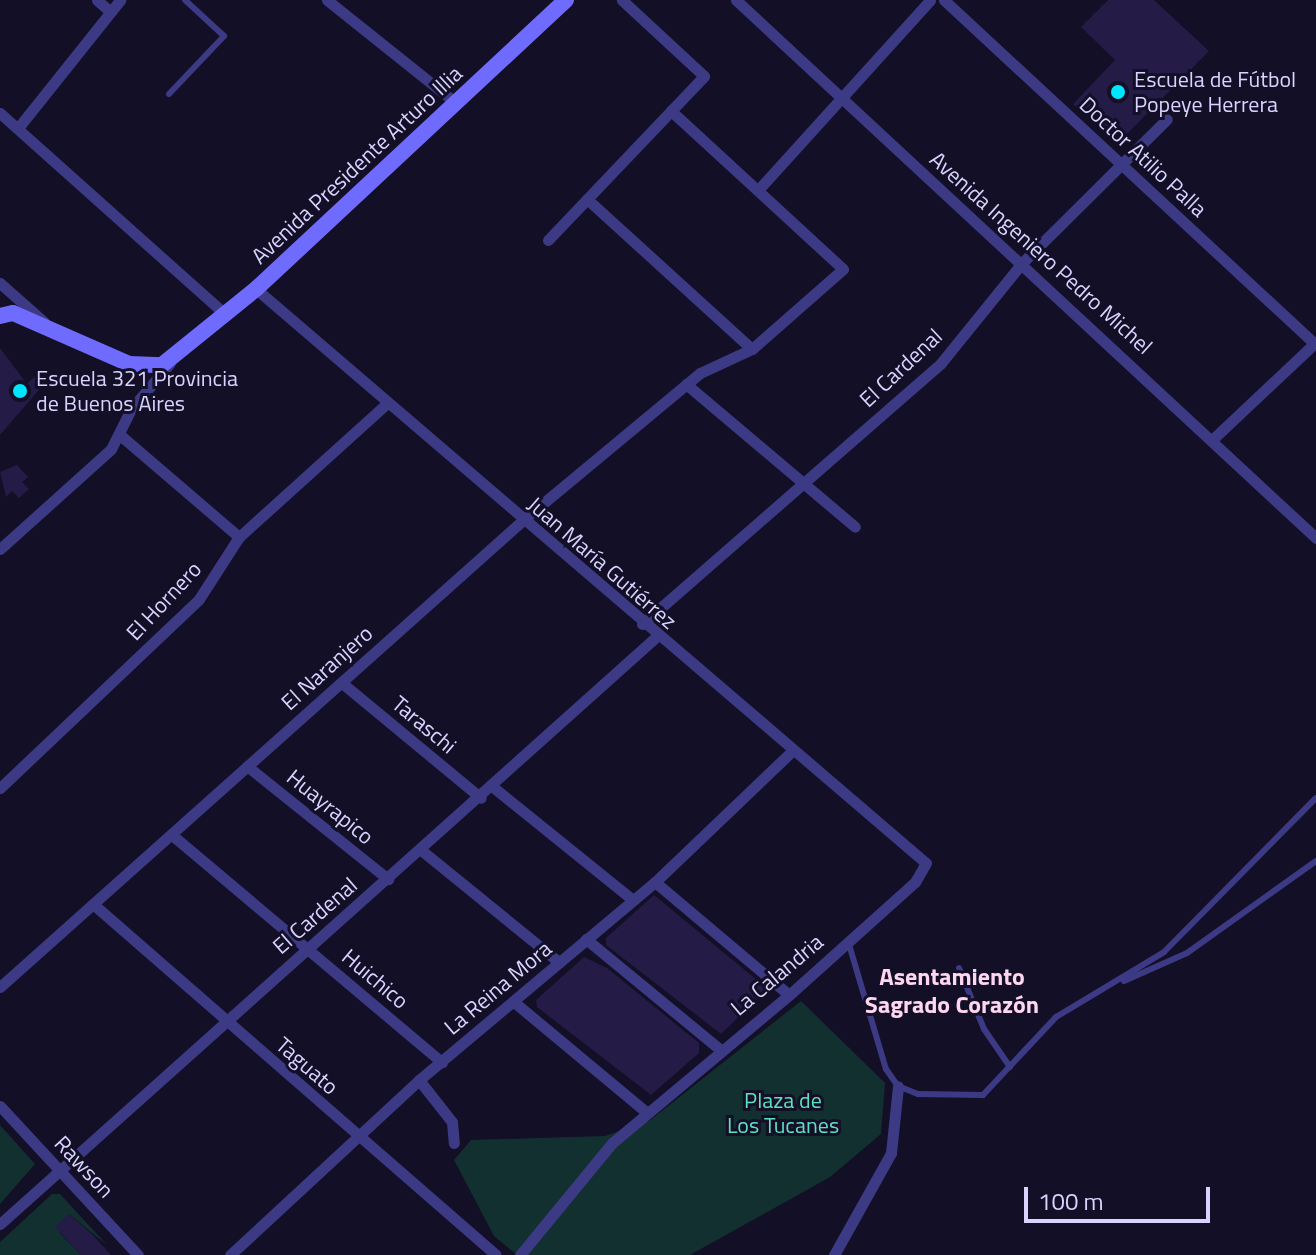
<!DOCTYPE html>
<html>
<head>
<meta charset="utf-8">
<style>
	body { margin:0 }
	#map { position:relative; width:1316px; height:1255px; overflow:hidden; background:#130f26; font-family:"Titillium Web",sans-serif }
	div>[style] { position:absolute }
	.green>* { inset:0; background:#12302f }
	.building>* { inset:0; background:#241b47 }
	.lane>* { height:6px; margin:-3px; padding:0 3px; transform-origin:3px; border-radius:3px; background:#3d3a85 }
	.street>* { height:11px; margin:-5.5px; padding:0 5.5px; transform-origin:5.5px; border-radius:5.5px; background:#3d3a85 }
	.secondary>* { height:16px; margin:-8px; padding:0 8px; transform-origin:8px; border-radius:8px; background:#6f6bff }
	.dots>* { width:22px; height:22px; translate:-50% -50%; box-sizing:border-box; border:4px solid #130f26; border-radius:50% }
	span { translate:-50% -50%; white-space:nowrap; text-align:center; line-height:1.15; -webkit-text-stroke:6px #130f26; paint-order:stroke }
	.poi-label { font-size:22px; color:#d9d4ff }
	.left { translate:0 -50%; text-align:left }
	.street-label { font-size:22px; color:#d9d4ff }
	.park-label { font-size:22px; color:#5fe0c0 }
	.neighbourhood-label { font-size:24px; color:#ffd6f0; font-weight:700 }
	.scale { position:absolute; left:1024px; top:1187px; width:186px; height:36px; box-sizing:border-box; border:4px solid #d9d4ff; border-top:0; padding-left:10px; font-size:24px; line-height:28px; white-space:nowrap; color:#d9d4ff; -webkit-text-stroke:6px #130f26; paint-order:stroke }
</style>
</head>
<body>
<div id="map">
	<div class="green">
		<i style="clip-path:polygon(801px 1001px,885px 1083px,881px 1134px,830px 1177px,690px 1255px,517px 1255px,494px 1236px,454px 1160px,471px 1140px,605px 1136px,649px 1121px)"></i>
		<i style="clip-path:polygon(0 1125px,35px 1164px,0 1204px)"></i>
		<i style="clip-path:polygon(52px 1194px,60px 1194px,107px 1245px,69px 1214px,59px 1232px,81px 1255px,0 1255px,0 1242px)"></i>
	</div>
	<div class="building">
		<i style="clip-path:polygon(1108px 0,1154px 0,1209px 51px,1118px 143px,1073px 104px,1115px 60px,1081px 27px)"></i>
		<i style="clip-path:polygon(0 348px,27px 384px,42px 369px,50px 377px,0 435px)"></i>
		<i style="clip-path:polygon(17px 465px,28px 477px,22px 482px,29px 489px,19px 498px,12px 491px,6px 497px,0 472px)"></i>
		<i style="clip-path:polygon(654px 895px,768px 989px,721px 1034px,606px 945px,606px 938px)"></i>
		<i style="clip-path:polygon(584px 957px,607px 968px,699px 1043px,699px 1053px,651px 1095px,537px 1007px,536px 1000px)"></i>
		<i style="clip-path:polygon(69px 1214px,92px 1234px,111px 1255px,81px 1255px,55px 1227px)"></i>
	</div>
	<div class="lane">
		<i style="left:169px;top:94px;width:80px;rotate:-46.5deg"></i>
		<i style="left:224px;top:36px;width:53px;rotate:-137.3deg"></i>
		<i style="left:848px;top:941px;width:134px;rotate:73.5deg"></i>
		<i style="left:886px;top:1069px;width:21px;rotate:55deg"></i>
		<i style="left:898px;top:1086px;width:22px;rotate:22deg"></i>
		<i style="left:918px;top:1094px;width:65px;rotate:0.9deg"></i>
		<i style="left:983px;top:1095px;width:107px;rotate:-46.9deg"></i>
		<i style="left:1056px;top:1017px;width:126px;rotate:-31deg"></i>
		<i style="left:1164px;top:952px;width:216px;rotate:-45.4deg"></i>
		<i style="left:959px;top:968px;width:66px;rotate:67.7deg"></i>
		<i style="left:984px;top:1029px;width:46px;rotate:55.6deg"></i>
		<i style="left:1124px;top:981px;width:69px;rotate:-24deg"></i>
		<i style="left:1187px;top:953px;width:158px;rotate:-35.5deg"></i>
	</div>
	<div class="street">
		<i style="left:97px;top:0;width:18px;rotate:41deg"></i>
		<i style="left:327px;top:0;width:165px;rotate:38.6deg"></i>
		<i style="left:736px;top:0;width:791px;rotate:42.85deg"></i>
		<i style="left:944px;top:0;width:507px;rotate:42.84deg"></i>
		<i style="left:0;top:113px;width:303px;rotate:41.8deg"></i>
		<i style="left:18px;top:128px;width:164px;rotate:-51.4deg"></i>
		<i style="left:758px;top:190px;width:256px;rotate:-47.8deg"></i>
		<i style="left:587px;top:199px;width:223px;rotate:42.3deg"></i>
		<i style="left:548px;top:240px;width:226px;rotate:-46.4deg"></i>
		<i style="left:704px;top:76px;width:112px;rotate:-137.2deg"></i>
		<i style="left:0;top:283px;width:59px;rotate:41.6deg"></i>
		<i style="left:256px;top:289px;width:882px;rotate:40.59deg"></i>
		<i style="left:926px;top:863px;width:22px;rotate:120deg"></i>
		<i style="left:915px;top:882px;width:169px;rotate:138.1deg"></i>
		<i style="left:789px;top:995px;width:231px;rotate:140.1deg"></i>
		<i style="left:612px;top:1143px;width:145px;rotate:129.4deg"></i>
		<i style="left:686px;top:384px;width:221px;rotate:40.2deg"></i>
		<i style="left:120px;top:435px;width:157px;rotate:40.6deg"></i>
		<i style="left:1214px;top:438px;width:140px;rotate:-43.3deg"></i>
		<i style="left:0;top:549px;width:149px;rotate:-42deg"></i>
		<i style="left:111px;top:449px;width:45px;rotate:-63.4deg"></i>
		<i style="left:131px;top:409px;width:60px;rotate:-49.7deg"></i>
		<i style="left:642px;top:624px;width:397px;rotate:-41.1deg"></i>
		<i style="left:941px;top:363px;width:129px;rotate:-51deg"></i>
		<i style="left:1022px;top:263px;width:204px;rotate:-44.8deg"></i>
		<i style="left:342px;top:683px;width:180px;rotate:39.6deg"></i>
		<i style="left:247px;top:766px;width:181px;rotate:38.7deg"></i>
		<i style="left:493px;top:787px;width:179px;rotate:38.9deg"></i>
		<i style="left:0;top:788px;width:274px;rotate:-43.5deg"></i>
		<i style="left:199px;top:599px;width:74px;rotate:-57.2deg"></i>
		<i style="left:239px;top:537px;width:198px;rotate:-42.1deg"></i>
		<i style="left:172px;top:835px;width:353px;rotate:40.1deg"></i>
		<i style="left:421px;top:850px;width:178px;rotate:39.1deg"></i>
		<i style="left:655px;top:882px;width:175px;rotate:40.1deg"></i>
		<i style="left:93px;top:904px;width:534px;rotate:41.05deg"></i>
		<i style="left:586px;top:939px;width:171px;rotate:39.5deg"></i>
		<i style="left:0;top:987px;width:701px;rotate:-41.76deg"></i>
		<i style="left:523px;top:520px;width:230px;rotate:-39.7deg"></i>
		<i style="left:700px;top:373px;width:57px;rotate:-24.8deg"></i>
		<i style="left:752px;top:349px;width:121px;rotate:-41.3deg"></i>
		<i style="left:843px;top:269px;width:234px;rotate:-137.4deg"></i>
		<i style="left:514px;top:1002px;width:172px;rotate:39.8deg"></i>
		<i style="left:419px;top:1080px;width:53px;rotate:51.8deg"></i>
		<i style="left:452px;top:1122px;width:21px;rotate:85deg"></i>
		<i style="left:0;top:1106px;width:203px;rotate:47.2deg"></i>
		<i style="left:0;top:1224px;width:880px;rotate:-41.82deg"></i>
		<i style="left:230px;top:1255px;width:258px;rotate:-42.8deg"></i>
		<i style="left:419px;top:1080px;width:308px;rotate:-40deg"></i>
		<i style="left:655px;top:882px;width:188px;rotate:-43.7deg"></i>
		<i style="left:834px;top:1255px;width:117px;rotate:-60.8deg"></i>
		<i style="left:891px;top:1153px;width:67px;rotate:-84deg"></i>
	</div>
	<div class="secondary">
		<i style="left:0;top:316px;width:13px;rotate:-13deg"></i>
		<i style="left:13px;top:313px;width:127px;rotate:23.7deg"></i>
		<i style="left:129px;top:364px;width:33px;rotate:2deg"></i>
		<i style="left:162px;top:365px;width:121px;rotate:-39deg"></i>
		<i style="left:256px;top:289px;width:424px;rotate:-43deg"></i>
	</div>
	<div class="dots">
		<i style="left:1118px;top:92px;background:#00e5ff"></i>
		<i style="left:20px;top:391px;background:#00e5ff"></i>
	</div>
	<div class="poi-label">
		<span class="left" style="left:1134px;top:92px">Escuela de Fútbol<br>Popeye Herrera</span>
		<span class="left" style="left:36px;top:391px">Escuela 321 Provincia<br>de Buenos Aires</span>
	</div>
	<div class="street-label">
		<span style="left:1143px;top:157px;rotate:43deg">Doctor Atilio Palla</span>
		<span style="left:357px;top:165px;rotate:-43deg">Avenida Presidente Arturo Illia</span>
		<span style="left:1041px;top:253px;rotate:42deg">Avenida Ingeniero Pedro Michel</span>
		<span style="left:901px;top:368px;rotate:-43deg">El Cardenal</span>
		<span style="left:602px;top:563px;rotate:41deg">Juan María Gutiérrez</span>
		<span style="left:164px;top:601px;rotate:-47deg">El Hornero</span>
		<span style="left:327px;top:668px;rotate:-42deg">El Naranjero</span>
		<span style="left:424px;top:725px;rotate:40deg">Taraschi</span>
		<span style="left:330px;top:807px;rotate:39deg">Huayrapico</span>
		<span style="left:315px;top:916px;rotate:-41deg">El Cardenal</span>
		<span style="left:777px;top:975px;rotate:-40deg">La Calandria</span>
		<span style="left:375px;top:979px;rotate:40deg">Huichico</span>
		<span style="left:498px;top:988px;rotate:-40deg">La Reina Mora</span>
		<span style="left:307px;top:1066px;rotate:41deg">Taguato</span>
		<span style="left:84px;top:1167px;rotate:47deg">Rawson</span>
	</div>
	<div class="park-label">
		<span style="left:783px;top:1113px">Plaza de<br>Los Tucanes</span>
	</div>
	<div class="neighbourhood-label">
		<span style="left:952px;top:991px">Asentamiento<br>Sagrado Corazón</span>
	</div>
	<div class="scale">100 m</div>
</div>
</body>
</html>
